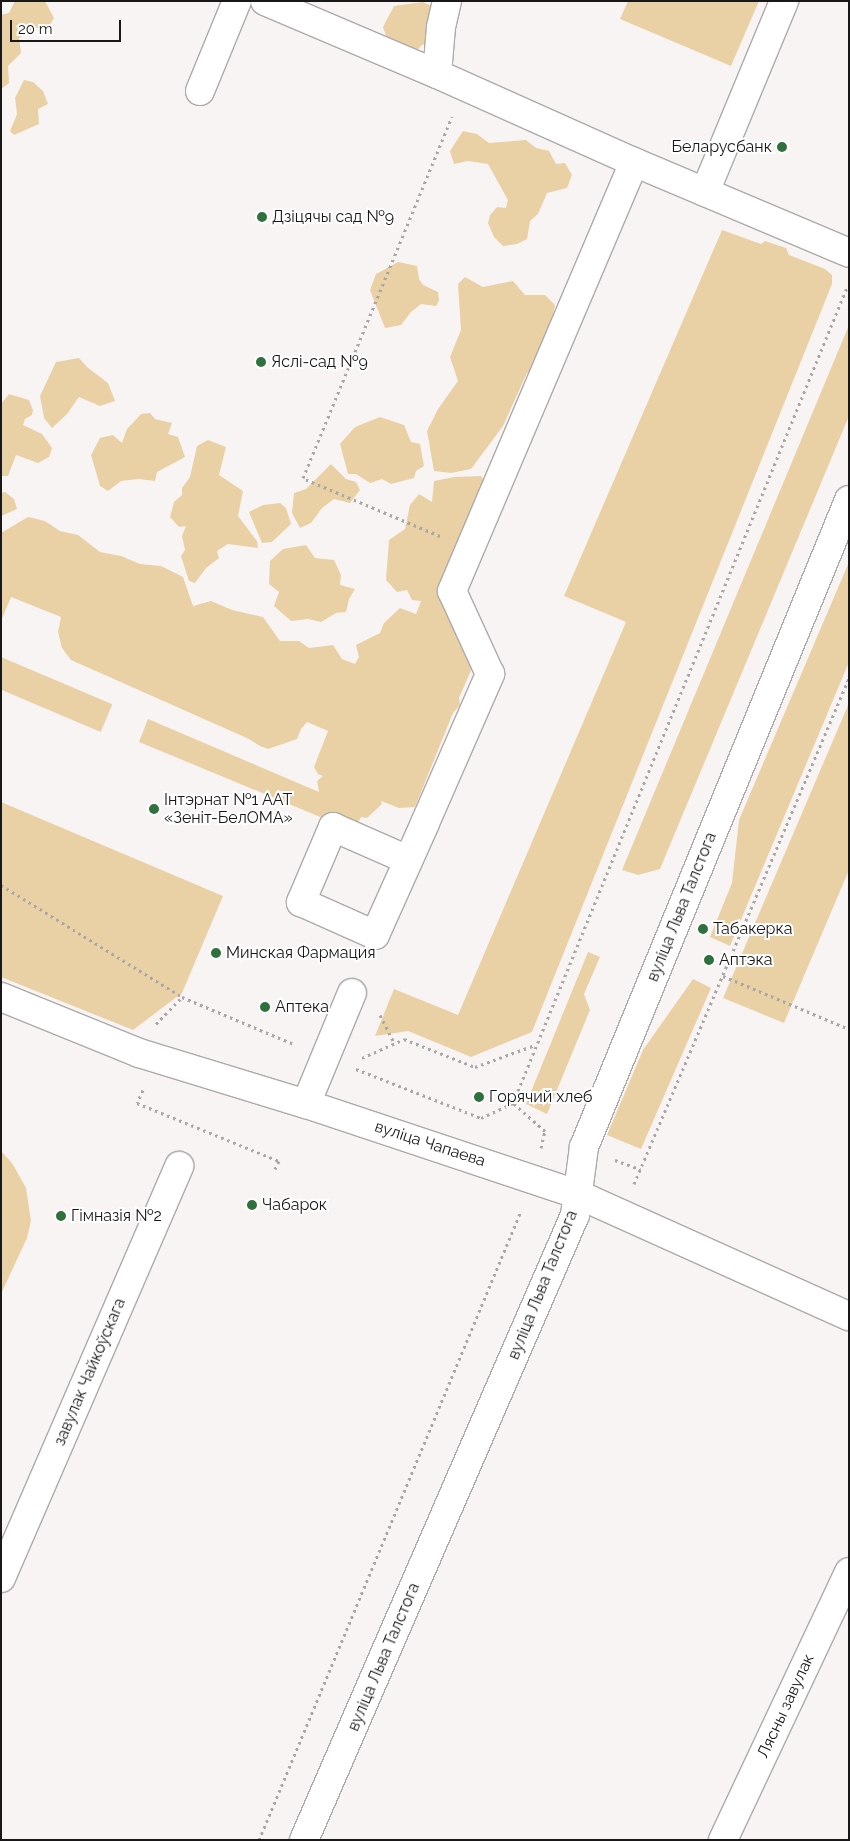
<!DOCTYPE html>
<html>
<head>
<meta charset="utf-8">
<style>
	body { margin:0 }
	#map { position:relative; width:850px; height:1841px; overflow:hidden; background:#f8f4f3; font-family:Raleway,sans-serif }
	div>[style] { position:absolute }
	.green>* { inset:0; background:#ead1a5; transform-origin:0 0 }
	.path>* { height:3px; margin-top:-1.5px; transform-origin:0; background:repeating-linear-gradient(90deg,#aaa6a6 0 2.5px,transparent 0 6.5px) }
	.roads { filter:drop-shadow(1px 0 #aeaaa9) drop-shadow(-1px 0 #aeaaa9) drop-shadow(0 1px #aeaaa9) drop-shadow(0 -1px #aeaaa9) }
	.minor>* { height:28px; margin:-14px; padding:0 14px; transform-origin:14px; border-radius:14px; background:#fff }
	.major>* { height:28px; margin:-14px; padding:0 14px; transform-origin:14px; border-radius:14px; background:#fff }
	.dots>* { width:14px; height:14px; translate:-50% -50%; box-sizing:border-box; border:2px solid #fff; border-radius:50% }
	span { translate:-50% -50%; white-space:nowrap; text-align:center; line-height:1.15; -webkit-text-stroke:4px #fff; paint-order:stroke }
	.poi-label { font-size:16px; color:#191717 }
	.right { translate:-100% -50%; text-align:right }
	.left { translate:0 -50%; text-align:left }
	.street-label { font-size:16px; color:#191717 }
	.frame { position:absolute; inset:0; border:2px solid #191717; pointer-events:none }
	.scale { position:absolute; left:10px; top:20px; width:111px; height:22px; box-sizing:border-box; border:2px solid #191717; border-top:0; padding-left:6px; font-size:15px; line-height:18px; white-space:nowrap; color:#191717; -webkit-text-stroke:4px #fff; paint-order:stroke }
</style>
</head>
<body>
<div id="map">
	<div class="green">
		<i style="clip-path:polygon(15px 1px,45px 1px,54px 18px,48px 28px,35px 28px,19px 38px,21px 53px,8px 66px,9px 83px,1px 89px,1px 15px,9px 13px)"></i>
		<i style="clip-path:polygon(628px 1px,759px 1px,731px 66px,620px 19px)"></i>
		<i style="clip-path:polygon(423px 2px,437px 9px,436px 39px,422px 45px,414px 54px,389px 44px,383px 27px,394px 6px)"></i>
		<i style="clip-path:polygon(24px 80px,33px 82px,43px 91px,48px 104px,38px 109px,39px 124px,14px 135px,10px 131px,17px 114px,15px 98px)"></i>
		<i style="clip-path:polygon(463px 131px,477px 134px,489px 143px,526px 140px,536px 148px,549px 151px,556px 164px,565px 163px,572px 175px,567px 188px,547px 193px,538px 214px,530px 221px,527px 239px,517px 244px,503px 246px,494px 237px,488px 223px,490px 215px,497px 207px,506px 208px,508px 200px,488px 164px,468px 161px,454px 164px,450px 151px)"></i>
		<i style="clip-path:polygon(722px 230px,761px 244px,765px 241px,786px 248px,789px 255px,825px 269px,832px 275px,832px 284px,532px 1032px,471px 1057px,408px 1031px,375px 1036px,394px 989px,458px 1015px,626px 622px,564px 596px)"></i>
		<i style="clip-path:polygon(398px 262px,417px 266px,419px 279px,423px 285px,438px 292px,439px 301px,436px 306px,421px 304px,411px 312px,401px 325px,385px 328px,370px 290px,376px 274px)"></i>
		<i style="clip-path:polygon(465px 277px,483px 287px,513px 281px,525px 295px,545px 295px,555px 305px,551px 326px,534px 367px,527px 373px,503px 426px,471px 469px,451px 473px,434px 471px,427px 431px,438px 409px,458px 381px,450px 357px,461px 330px,458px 284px)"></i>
		<i style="clip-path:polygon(849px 325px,849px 416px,660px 869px,638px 875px,622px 870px)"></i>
		<i style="clip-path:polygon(79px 358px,87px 367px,108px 383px,115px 401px,100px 406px,79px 397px,67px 414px,52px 428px,44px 418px,40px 396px,56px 362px)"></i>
		<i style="clip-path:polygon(9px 394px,29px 400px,33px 410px,32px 415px,25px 419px,23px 425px,42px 434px,52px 448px,49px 457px,38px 463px,16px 455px,8px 476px,1px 476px,1px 404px)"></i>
		<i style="clip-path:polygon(150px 413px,155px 419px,172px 423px,168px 434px,178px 437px,185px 457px,157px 472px,155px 481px,138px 479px,121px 481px,108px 491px,100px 486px,91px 455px,100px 438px,113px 435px,122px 443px,127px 429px,141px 414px)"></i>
		<i style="clip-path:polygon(380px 417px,404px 425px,411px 442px,420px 444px,424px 466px,416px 471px,414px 478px,391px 484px,382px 479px,370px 483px,356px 474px,348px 474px,340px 444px,355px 427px)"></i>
		<i style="clip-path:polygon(208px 440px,226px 447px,219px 475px,243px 491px,238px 516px,257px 541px,258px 548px,228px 544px,217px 551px,219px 558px,206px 568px,195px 583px,189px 581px,181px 556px,185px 550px,182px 536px,186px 526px,179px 527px,170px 517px,174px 502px,182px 495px,182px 488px,190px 477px,197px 446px)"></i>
		<i style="clip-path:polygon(331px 464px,346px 479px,356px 482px,360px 490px,350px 503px,334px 499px,322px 508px,311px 523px,300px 528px,292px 513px,294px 493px,306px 489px)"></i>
		<i style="clip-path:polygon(481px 476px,486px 483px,451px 557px,440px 588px,472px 668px,459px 698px,460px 705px,453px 713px,415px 807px,399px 808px,381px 801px,382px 804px,367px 818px,361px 817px,354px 831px,139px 742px,148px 719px,319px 792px,317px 781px,323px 776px,318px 774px,314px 767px,328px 731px,307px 722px,301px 729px,297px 739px,268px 749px,260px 746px,249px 739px,71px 660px,62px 648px,58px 632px,61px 617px,11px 597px,1px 621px,1px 533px,28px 517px,45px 521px,60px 531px,78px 535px,100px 552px,121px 556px,140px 564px,161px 566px,183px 577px,193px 606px,211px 601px,232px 610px,263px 617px,280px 641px,299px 641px,309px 648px,333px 645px,342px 659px,355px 664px,359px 657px,356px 645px,380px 633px,384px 623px,400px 608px,416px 614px,421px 601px,412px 600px,407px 590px,397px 592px,386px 580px,389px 540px,405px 529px,410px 505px,419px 494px,432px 502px,434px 481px,454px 477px)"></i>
		<i style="clip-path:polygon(5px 492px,14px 499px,17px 509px,1px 516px,1px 493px)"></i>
		<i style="clip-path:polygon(280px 503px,286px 508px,291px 524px,272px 542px,262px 543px,249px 512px,263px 505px)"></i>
		<i style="clip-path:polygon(306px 545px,315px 558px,334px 560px,341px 575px,340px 585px,355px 589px,349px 599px,346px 612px,336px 613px,321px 622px,308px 619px,291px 621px,274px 606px,279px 592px,269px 584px,270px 561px,283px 549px)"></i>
		<i style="clip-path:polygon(849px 562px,849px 662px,730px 946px,710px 937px,732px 883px,739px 820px)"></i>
		<i style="left:1px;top:657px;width:121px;height:30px;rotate:23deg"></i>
		<i style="clip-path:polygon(849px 703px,849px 870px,784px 1023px,723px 998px)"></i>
		<i style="clip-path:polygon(1px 802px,223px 896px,182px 993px,133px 1030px,1px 977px)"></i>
		<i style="clip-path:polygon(588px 952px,600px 957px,584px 994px,590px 1010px,547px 1114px,526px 1104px)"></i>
		<i style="clip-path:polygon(693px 979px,711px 988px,641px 1149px,607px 1135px,643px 1050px)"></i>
		<i style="clip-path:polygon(1px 1151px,12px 1163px,26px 1188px,31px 1221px,27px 1238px,1px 1294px)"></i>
	</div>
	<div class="path">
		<i style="left:440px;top:536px;width:149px;rotate:-157.1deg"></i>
		<i style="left:303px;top:478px;width:391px;rotate:-67.6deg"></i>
		<i style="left:1px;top:885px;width:213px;rotate:31.7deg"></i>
		<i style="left:723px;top:976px;width:137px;rotate:22.8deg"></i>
		<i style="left:380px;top:1015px;width:31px;rotate:63deg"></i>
		<i style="left:156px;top:1024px;width:37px;rotate:-46deg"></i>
		<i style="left:182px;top:997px;width:121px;rotate:22.8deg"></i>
		<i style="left:362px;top:1058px;width:46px;rotate:-24.3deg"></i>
		<i style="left:404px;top:1039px;width:76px;rotate:21.5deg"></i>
		<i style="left:475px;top:1067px;width:64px;rotate:-20.1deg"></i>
		<i style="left:356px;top:1069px;width:134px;rotate:21.4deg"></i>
		<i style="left:481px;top:1118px;width:35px;rotate:-25deg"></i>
		<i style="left:143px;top:1090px;width:14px;rotate:115deg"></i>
		<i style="left:137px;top:1103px;width:153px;rotate:22.2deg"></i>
		<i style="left:279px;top:1161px;width:9px;rotate:117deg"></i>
		<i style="left:541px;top:1148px;width:17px;rotate:-77deg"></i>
		<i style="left:545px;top:1131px;width:43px;rotate:-138.8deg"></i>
		<i style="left:513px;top:1103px;width:884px;rotate:-67.73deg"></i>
		<i style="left:615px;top:1160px;width:27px;rotate:20deg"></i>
		<i style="left:634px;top:1184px;width:550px;rotate:-66.98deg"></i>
		<i style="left:259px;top:1840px;width:681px;rotate:-67.39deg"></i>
	</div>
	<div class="roads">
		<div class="minor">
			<i style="left:265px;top:1px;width:187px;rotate:23deg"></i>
			<i style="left:437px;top:74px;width:216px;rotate:24.1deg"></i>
			<i style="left:634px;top:162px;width:233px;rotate:22.9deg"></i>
			<i style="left:437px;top:74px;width:47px;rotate:-85.1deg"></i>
			<i style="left:441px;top:27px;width:27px;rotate:-77deg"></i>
			<i style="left:200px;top:91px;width:97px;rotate:-67.7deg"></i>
			<i style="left:705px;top:192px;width:207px;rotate:-67.5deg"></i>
			<i style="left:408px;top:860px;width:82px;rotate:-156.3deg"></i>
			<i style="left:333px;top:827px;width:82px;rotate:113.1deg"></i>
			<i style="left:301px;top:902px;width:81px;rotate:24deg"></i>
			<i style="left:375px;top:935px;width:123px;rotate:-65.9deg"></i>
			<i style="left:425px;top:823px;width:163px;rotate:-66.4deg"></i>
			<i style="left:490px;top:674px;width:91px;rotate:-114.6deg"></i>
			<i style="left:452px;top:591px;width:466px;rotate:-67deg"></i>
			<i style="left:1px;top:997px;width:149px;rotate:22.1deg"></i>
			<i style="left:139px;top:1053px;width:175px;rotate:17deg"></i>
			<i style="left:306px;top:1104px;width:286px;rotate:18.4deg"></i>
			<i style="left:306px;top:1104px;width:120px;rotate:-67.5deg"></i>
			<i style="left:1px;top:1578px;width:449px;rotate:-66.6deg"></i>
			<i style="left:723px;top:1840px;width:296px;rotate:-64.8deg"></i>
		</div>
		<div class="major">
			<i style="left:577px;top:1194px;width:298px;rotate:24.2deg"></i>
			<i style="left:304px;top:1840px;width:681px;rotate:-66.56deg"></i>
			<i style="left:575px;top:1215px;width:69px;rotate:-82.5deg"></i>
			<i style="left:584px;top:1147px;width:699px;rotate:-67.73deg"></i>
		</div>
	</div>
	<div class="dots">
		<i style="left:782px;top:147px;background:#2e713c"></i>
		<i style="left:262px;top:217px;background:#2e713c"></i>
		<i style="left:261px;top:362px;background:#2e713c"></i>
		<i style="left:154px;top:809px;background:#2e713c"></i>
		<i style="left:703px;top:929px;background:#2e713c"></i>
		<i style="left:216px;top:953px;background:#2e713c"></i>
		<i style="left:709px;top:960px;background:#2e713c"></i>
		<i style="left:265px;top:1007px;background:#2e713c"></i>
		<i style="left:479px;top:1097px;background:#2e713c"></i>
		<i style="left:252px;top:1205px;background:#2e713c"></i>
		<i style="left:61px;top:1216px;background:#2e713c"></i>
	</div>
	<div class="poi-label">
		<span class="right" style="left:772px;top:147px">Беларусбанк</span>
		<span class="left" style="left:272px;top:217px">Дзіцячы сад №9</span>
		<span class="left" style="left:271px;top:362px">Яслі-сад №9</span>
		<span class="left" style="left:164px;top:809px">Інтэрнат №1 ААТ<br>«Зеніт-БелОМА»</span>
		<span class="left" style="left:713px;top:929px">Табакерка</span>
		<span class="left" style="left:226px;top:953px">Минская Фармация</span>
		<span class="left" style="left:719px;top:960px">Аптэка</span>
		<span class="left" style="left:275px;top:1007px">Аптека</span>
		<span class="left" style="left:489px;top:1097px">Горячий хлеб</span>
		<span class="left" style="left:262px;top:1205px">Чабарок</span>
		<span class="left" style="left:71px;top:1216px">Гімназія №2</span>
	</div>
	<div class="street-label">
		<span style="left:682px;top:907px;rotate:-68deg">вуліца Льва Талстога</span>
		<span style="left:430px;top:1144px;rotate:18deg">вуліца Чапаева</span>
		<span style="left:543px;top:1285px;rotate:-68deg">вуліца Льва Талстога</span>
		<span style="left:90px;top:1372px;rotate:-67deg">завулак Чайкоўскага</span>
		<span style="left:384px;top:1657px;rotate:-67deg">вуліца Льва Талстога</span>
		<span style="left:786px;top:1706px;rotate:-65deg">Лясны завулак</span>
	</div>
	<div class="frame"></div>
	<div class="scale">20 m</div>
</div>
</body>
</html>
